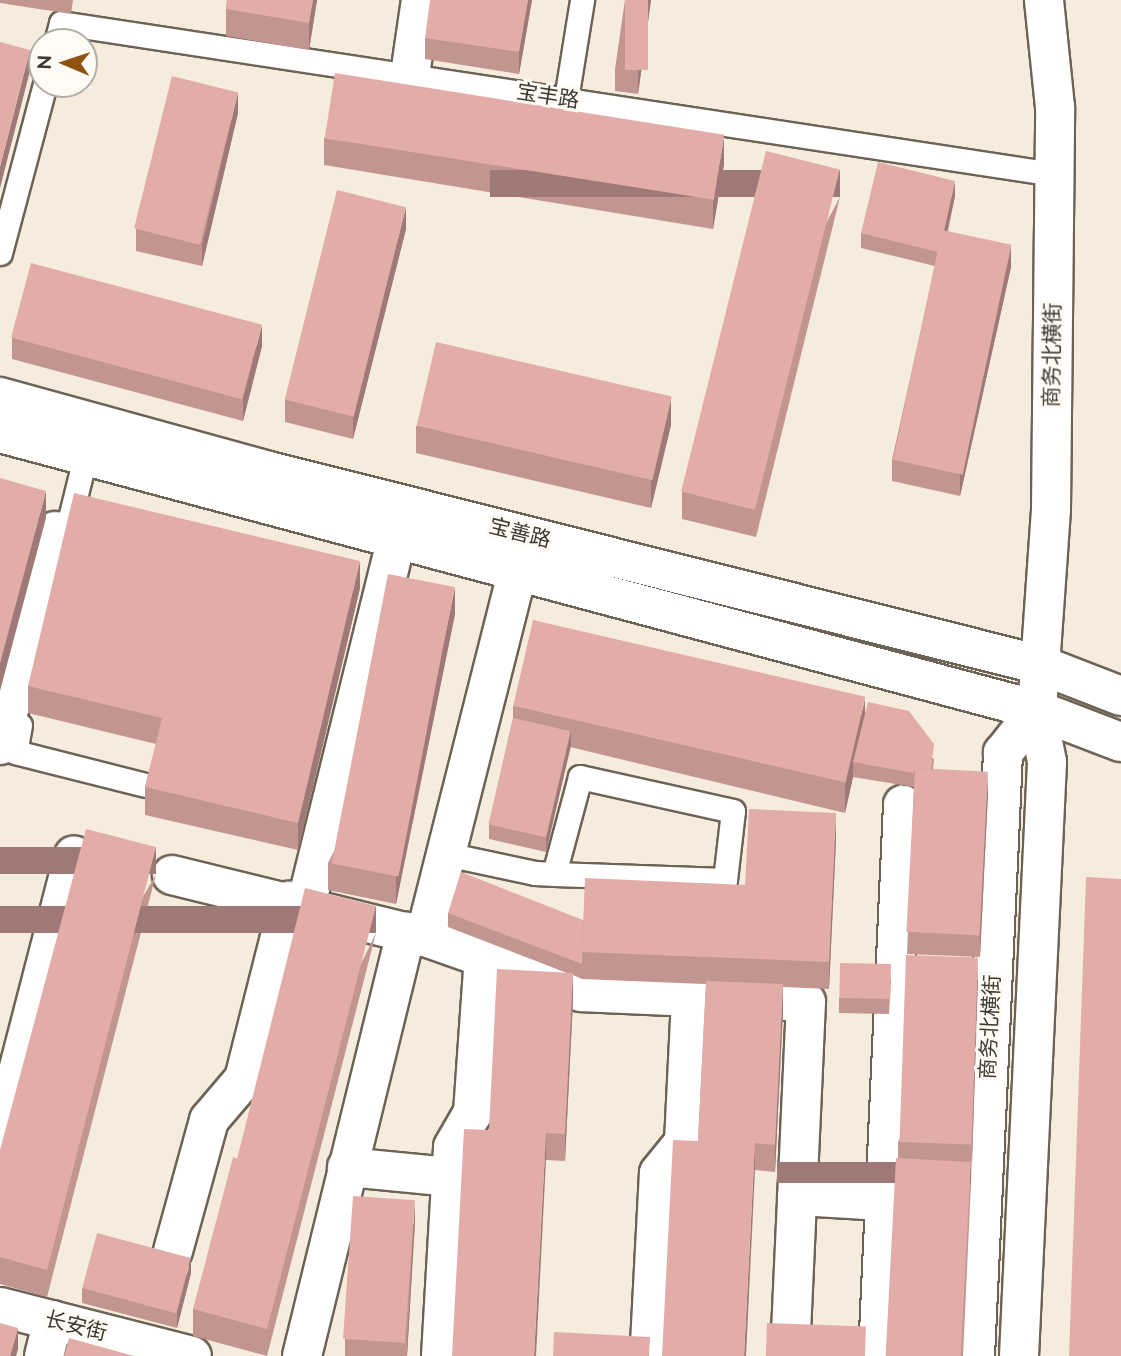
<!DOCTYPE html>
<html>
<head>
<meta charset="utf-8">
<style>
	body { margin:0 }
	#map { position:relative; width:1121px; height:1356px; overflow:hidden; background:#f6ecdd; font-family:Raleway,"Noto Sans SC",sans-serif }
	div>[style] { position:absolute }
	.roads { filter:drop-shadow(2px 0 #6c6356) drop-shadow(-2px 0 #6c6356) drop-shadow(0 2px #6c6356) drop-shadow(0 -2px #6c6356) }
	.lane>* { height:23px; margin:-11.5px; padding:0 11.5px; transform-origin:11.5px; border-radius:11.5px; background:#fff }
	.street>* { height:38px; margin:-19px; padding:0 19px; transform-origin:19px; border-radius:19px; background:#fff }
	.secondary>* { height:38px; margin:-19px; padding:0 19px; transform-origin:19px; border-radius:19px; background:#fff }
	.wall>* { inset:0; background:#c29591 }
	.shaded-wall>* { inset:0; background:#9e7976; transform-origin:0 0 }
	.building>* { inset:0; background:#e2ada9; transform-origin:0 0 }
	span { translate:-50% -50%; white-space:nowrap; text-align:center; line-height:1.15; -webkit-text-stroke:6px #fefaf4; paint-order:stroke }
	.street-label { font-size:21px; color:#3c3832 }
	.north { position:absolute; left:28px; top:28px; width:70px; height:70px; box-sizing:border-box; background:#fefaf4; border:2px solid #b0aca6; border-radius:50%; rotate:272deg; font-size:19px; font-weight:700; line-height:28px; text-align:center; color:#3c3832 }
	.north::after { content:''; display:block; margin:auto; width:24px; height:32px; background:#8e540f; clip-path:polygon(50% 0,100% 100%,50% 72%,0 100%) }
</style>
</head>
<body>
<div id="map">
	<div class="roads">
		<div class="lane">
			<i style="left:56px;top:42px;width:20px;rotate:-75deg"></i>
			<i style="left:61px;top:23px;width:1004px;rotate:8.65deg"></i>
			<i style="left:566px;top:99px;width:100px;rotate:-80.8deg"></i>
			<i style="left:0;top:253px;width:175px;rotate:-75.1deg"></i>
			<i style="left:69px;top:522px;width:78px;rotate:-76deg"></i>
			<i style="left:20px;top:725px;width:27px;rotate:100deg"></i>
			<i style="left:15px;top:752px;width:134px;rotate:14.2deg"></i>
			<i style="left:446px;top:854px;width:91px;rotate:12.1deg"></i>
			<i style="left:535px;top:873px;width:19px;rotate:3deg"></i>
			<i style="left:554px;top:874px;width:171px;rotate:2deg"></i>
			<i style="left:725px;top:880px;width:69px;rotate:-83.4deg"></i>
			<i style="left:733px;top:811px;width:157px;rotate:-167.5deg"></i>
			<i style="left:580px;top:777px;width:100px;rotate:105deg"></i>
		</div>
		<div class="street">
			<i style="left:410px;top:75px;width:76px;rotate:-81.7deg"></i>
			<i style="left:0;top:745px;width:221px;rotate:-75.6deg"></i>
			<i style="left:172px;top:875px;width:260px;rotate:13.8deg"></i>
			<i style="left:425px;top:937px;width:165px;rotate:19.4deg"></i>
			<i style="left:581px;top:992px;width:225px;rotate:2.5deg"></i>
			<i style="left:806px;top:1002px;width:333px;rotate:92.6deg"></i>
			<i style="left:306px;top:905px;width:411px;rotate:-76.1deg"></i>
			<i style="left:425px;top:937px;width:412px;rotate:-75.8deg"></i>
			<i style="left:0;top:1141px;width:295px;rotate:-75.5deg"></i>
			<i style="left:347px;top:1167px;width:104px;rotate:5.5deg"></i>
			<i style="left:797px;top:1196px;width:88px;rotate:3.3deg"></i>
			<i style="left:173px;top:1251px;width:136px;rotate:-74.6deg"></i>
			<i style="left:209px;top:1120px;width:54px;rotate:-49.5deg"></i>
			<i style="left:244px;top:1079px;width:184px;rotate:-75.8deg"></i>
			<i style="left:650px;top:1344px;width:171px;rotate:-87deg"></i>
			<i style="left:659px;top:1173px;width:40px;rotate:-51deg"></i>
			<i style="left:684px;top:1142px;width:145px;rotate:-87.2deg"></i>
			<i style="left:44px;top:1356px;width:37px;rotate:-76deg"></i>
			<i style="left:302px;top:1356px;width:437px;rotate:-76.2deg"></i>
			<i style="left:441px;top:1356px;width:209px;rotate:-86.7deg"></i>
			<i style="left:453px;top:1147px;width:39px;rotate:-60deg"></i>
			<i style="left:473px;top:1113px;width:156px;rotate:-86deg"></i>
			<i style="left:878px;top:1356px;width:552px;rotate:-87.4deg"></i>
		</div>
		<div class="secondary">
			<i style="left:0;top:397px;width:279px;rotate:15.4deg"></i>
			<i style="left:269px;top:471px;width:796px;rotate:14.11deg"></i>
			<i style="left:1041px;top:665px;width:86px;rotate:21.2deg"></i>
			<i style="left:0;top:433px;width:1073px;rotate:14.96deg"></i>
			<i style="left:1037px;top:710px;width:90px;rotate:20.9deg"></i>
			<i style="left:0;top:1307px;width:198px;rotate:14.3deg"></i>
			<i style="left:975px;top:1356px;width:604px;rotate:-87.34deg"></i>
			<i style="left:1003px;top:753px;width:55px;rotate:-51.7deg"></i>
			<i style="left:1019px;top:1356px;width:595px;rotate:-87.3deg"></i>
			<i style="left:1047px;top:762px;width:53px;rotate:-100.9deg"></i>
			<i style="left:1037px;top:710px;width:201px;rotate:-86deg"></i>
			<i style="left:1051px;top:509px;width:402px;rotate:-89.4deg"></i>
			<i style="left:1055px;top:107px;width:108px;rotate:-95.9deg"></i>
		</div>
	</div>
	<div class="wall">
		<i style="clip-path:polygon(0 0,73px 0,71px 14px,0 3px)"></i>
		<i style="clip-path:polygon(227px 0,317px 0,309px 50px,226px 36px,226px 9px)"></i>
		<i style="clip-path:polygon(532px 0,519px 74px,425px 59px,425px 38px)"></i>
		<i style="clip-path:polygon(625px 0,651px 0,638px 94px,615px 91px,615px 69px)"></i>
		<i style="clip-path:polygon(238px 113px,202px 266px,136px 251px,136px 229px)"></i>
		<i style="clip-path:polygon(324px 138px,724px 164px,713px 229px,324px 165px)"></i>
		<i style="clip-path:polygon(955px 196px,948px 231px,1011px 267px,960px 496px,892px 481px,892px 460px,935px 266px,861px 248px,861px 233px)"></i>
		<i style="clip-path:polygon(840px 197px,756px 537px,682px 519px,682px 492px)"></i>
		<i style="clip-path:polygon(406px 229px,353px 439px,285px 422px,285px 400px)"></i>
		<i style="clip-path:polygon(12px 338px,262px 346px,243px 421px,12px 359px)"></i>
		<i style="clip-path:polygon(671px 425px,651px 508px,416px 453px,416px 426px)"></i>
		<i style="clip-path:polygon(360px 588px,298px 850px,145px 815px,145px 787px,156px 744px,28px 713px,28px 686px)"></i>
		<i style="clip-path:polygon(455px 614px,396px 904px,328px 890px,328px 863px)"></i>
		<i style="clip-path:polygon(513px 706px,865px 714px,934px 759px,933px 769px,988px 793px,980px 957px,907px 954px,914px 787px,853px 777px,845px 813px,570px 747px,546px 852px,489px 839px,489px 824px,513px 718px)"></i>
		<i style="clip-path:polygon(836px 840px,829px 989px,783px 987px,783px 1011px,775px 1172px,755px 1170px,698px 1141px,706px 984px,582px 979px,573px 975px,573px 1000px,565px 1161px,546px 1160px,489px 1130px,567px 973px,448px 927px,448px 913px,583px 920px,745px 885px)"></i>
		<i style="clip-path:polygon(156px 874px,47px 1297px,0 1284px,0 1150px)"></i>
		<i style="clip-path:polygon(376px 933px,267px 1356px,193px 1336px,193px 1309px)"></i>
		<i style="clip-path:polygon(891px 979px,889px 1014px,839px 1013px,839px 998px)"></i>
		<i style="clip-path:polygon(978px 979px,971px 1183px,963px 1356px,886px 1356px,898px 1158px,898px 1142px)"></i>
		<i style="clip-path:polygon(415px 1221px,407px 1356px,345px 1356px,345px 1339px)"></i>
		<i style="clip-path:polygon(191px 1273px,177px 1328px,82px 1303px,82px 1288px)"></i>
	</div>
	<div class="shaded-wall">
		<i style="clip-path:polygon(313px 0,317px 0,309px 50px,309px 23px)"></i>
		<i style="clip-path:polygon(528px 0,532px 0,519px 74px,519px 52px)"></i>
		<i style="clip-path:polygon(648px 0,651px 0,638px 94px,638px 73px)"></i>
		<i style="clip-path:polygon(30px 50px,30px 71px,0 188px,0 167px)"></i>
		<i style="clip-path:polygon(238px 92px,238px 113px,202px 266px,202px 245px)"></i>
		<i style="clip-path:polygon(724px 137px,724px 164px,713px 229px,713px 202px)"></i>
		<i style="left:840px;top:170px;width:27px;height:350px;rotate:90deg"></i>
		<i style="clip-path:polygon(955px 181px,955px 196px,939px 268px,939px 253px)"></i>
		<i style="clip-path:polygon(406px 207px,406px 229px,353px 439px,353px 417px)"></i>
		<i style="clip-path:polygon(1011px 245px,1011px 267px,960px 496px,960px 475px)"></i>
		<i style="clip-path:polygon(262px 325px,262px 346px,243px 421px,243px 399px)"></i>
		<i style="clip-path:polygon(671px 398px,671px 425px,651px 508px,651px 481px)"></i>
		<i style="clip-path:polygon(46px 491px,46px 518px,0 691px,0 664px)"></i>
		<i style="clip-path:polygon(360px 561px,360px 588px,298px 850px,298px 823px)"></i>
		<i style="clip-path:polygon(455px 587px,455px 614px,396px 904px,396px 877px)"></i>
		<i style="clip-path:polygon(865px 699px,865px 726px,853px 762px,853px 777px,845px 813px,845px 785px)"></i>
		<i style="clip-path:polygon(571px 731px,571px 746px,546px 852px,546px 837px)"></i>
		<i style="clip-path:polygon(988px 772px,988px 793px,980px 957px,980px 936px)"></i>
		<i style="clip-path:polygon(836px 813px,836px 840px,829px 989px,829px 962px)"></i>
		<i style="left:156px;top:847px;width:27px;height:437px;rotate:90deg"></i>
		<i style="left:376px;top:906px;width:27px;height:437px;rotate:90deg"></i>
		<i style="clip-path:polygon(978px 957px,978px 979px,972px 1166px,972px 1145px)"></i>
		<i style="clip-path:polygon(573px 973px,573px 1000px,565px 1161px,565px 1134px)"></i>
		<i style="clip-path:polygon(783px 984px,783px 1011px,775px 1172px,775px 1145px)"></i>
		<i style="clip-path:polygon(546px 1133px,546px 1160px,536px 1356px,534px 1356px)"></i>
		<i style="clip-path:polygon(755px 1143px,755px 1170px,746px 1356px,744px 1356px)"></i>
		<i style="left:971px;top:1162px;width:21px;height:194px;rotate:90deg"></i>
		<i style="clip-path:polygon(415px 1200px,415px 1221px,407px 1356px,407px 1343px)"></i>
		<i style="clip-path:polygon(191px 1258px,191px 1273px,177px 1328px,177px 1313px)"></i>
		<i style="clip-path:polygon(18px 1328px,18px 1349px,16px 1356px,10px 1356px)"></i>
	</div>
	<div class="building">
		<i style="clip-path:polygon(227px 0,313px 0,309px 23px,226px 9px)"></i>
		<i style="clip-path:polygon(430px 0,528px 0,519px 52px,425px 38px)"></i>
		<i style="left:625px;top:0;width:23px;height:70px"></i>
		<i style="clip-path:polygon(0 42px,30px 50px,0 167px)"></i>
		<i style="left:335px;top:73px;width:394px;height:66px;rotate:9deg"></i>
		<i style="left:172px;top:76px;width:68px;height:157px;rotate:14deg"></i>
		<i style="left:766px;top:151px;width:76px;height:351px;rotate:14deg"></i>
		<i style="clip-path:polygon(878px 162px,955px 181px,944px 231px,942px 230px,938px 252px,861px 233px)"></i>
		<i style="left:337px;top:190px;width:71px;height:216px;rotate:14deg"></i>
		<i style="left:942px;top:230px;width:71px;height:235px;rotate:12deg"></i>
		<i style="left:31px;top:263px;width:239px;height:77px;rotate:15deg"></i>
		<i style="left:436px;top:342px;width:242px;height:86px;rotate:13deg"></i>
		<i style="clip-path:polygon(0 478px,46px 491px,0 664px)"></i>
		<i style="clip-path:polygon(74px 493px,360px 561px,298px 823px,145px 787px,162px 718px,28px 686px)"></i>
		<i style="left:388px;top:574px;width:68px;height:295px;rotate:11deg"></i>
		<i style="left:533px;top:620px;width:341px;height:88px;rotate:13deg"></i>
		<i style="clip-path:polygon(868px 702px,909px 711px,934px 744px,931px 769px,915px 768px,914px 773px,853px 762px)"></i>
		<i style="left:513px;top:718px;width:59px;height:109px;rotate:13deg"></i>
		<i style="left:915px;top:768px;width:73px;height:164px;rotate:3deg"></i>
		<i style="clip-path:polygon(749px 809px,836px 813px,829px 962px,582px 952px,585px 878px,745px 885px)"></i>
		<i style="clip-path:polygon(86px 829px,156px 847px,47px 1270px,0 1257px,0 1150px)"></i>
		<i style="clip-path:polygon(461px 872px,583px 920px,582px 964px,448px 913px)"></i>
		<i style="clip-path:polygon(1086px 877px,1121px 879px,1121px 1356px,1069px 1356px)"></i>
		<i style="clip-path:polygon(305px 888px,376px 906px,267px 1329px,193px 1309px,233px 1157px,237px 1159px)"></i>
		<i style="left:906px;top:955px;width:72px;height:187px;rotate:2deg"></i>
		<i style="left:840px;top:963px;width:51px;height:35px;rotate:1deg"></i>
		<i style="clip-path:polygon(497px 969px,573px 973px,565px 1134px,546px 1133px,534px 1356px,452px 1356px,464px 1129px,489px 1130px)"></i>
		<i style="clip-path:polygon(706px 981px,783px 984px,775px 1145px,755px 1143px,744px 1356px,662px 1356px,673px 1140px,698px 1141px)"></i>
		<i style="left:896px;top:1158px;width:75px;height:198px;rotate:3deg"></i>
		<i style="left:353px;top:1196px;width:62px;height:143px;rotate:4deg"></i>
		<i style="left:97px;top:1233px;width:97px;height:57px;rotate:15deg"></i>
		<i style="clip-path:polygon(0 1323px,18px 1328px,10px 1356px,0 1356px)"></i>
		<i style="left:767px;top:1323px;width:99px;height:33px;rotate:2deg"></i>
		<i style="clip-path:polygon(554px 1332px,650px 1337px,649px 1356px,553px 1356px)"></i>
		<i style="clip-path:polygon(69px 1338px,134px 1356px,64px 1356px)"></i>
	</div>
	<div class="street-label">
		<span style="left:548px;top:96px;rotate:9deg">宝丰路</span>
		<span style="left:1052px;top:355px;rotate:-89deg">商务北横街</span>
		<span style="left:520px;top:533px;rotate:14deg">宝善路</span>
		<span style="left:990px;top:1027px;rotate:-87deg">商务北横街</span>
		<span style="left:76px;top:1326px;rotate:14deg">长安街</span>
	</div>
	<div class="north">N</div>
</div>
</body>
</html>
